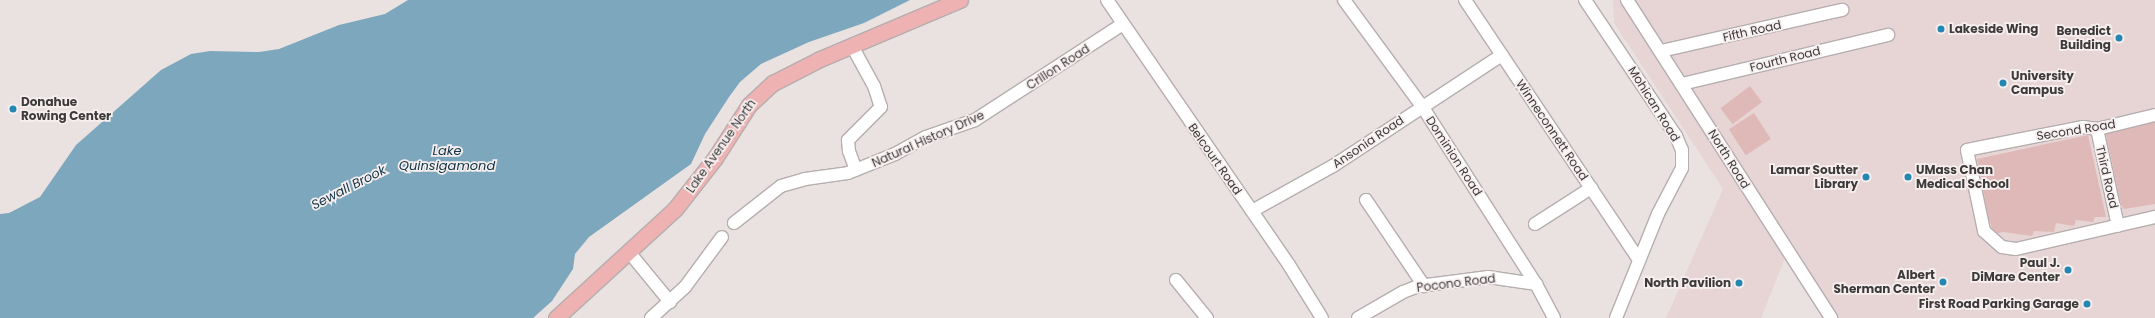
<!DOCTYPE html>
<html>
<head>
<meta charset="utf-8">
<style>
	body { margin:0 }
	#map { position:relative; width:2155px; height:318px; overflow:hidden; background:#eae2e1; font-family:Poppins,sans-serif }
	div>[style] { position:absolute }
	.built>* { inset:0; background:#e6d5d4 }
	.green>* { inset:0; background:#dfb9b8; transform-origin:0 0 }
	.water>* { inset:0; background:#7da7bd }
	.roads { filter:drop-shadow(1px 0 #b6aeae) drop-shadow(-1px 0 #b6aeae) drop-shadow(0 1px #b6aeae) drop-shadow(0 -1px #b6aeae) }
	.minor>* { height:12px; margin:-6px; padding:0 6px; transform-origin:6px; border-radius:6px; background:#fff }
	.major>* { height:15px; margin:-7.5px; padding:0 7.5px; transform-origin:7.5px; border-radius:7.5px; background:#eeb2b3 }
	.dots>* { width:11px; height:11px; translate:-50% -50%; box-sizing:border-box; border:2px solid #f7efef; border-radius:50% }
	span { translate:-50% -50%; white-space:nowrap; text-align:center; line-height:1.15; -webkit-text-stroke:3.5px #f7efef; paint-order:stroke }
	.poi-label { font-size:12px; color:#3d3a3a; font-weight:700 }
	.left { translate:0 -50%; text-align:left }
	.right { translate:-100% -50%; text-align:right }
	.street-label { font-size:12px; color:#3d3a3a }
	.water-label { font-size:13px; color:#0e3344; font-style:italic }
</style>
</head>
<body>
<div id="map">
	<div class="built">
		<i style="clip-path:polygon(1613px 0,2155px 0,2155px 318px,1823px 318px,1785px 258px,1761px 318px,1666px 318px,1723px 189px,1614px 23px)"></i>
	</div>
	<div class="green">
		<i style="left:1750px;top:86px;width:20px;height:37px;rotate:53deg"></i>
		<i style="left:1754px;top:113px;width:31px;height:30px;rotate:57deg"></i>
		<i style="clip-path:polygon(2155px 119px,2155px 204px,2124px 209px,2121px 205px,2106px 134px,2108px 131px)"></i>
		<i style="clip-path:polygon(2088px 135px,2106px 217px,2095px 217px,2093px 222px,2076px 220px,2074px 226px,2056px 223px,2054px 232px,2034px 231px,2032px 236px,2003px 232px,1994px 234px,1989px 219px,1977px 159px)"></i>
	</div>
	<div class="water">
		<i style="clip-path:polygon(408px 0,910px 0,864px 23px,809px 42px,761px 64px,740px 82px,729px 97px,705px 134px,691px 164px,589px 237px,575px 254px,573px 269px,552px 301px,533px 318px,0 318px,0 214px,9px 213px,40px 197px,76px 145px,161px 70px,191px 54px,210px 51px,259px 52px,279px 49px,339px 25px,385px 14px)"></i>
	</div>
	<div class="roads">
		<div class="minor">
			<i style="left:1107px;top:0;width:321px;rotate:55.5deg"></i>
			<i style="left:1289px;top:265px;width:62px;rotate:58.1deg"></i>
			<i style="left:1344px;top:0;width:132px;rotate:53.7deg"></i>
			<i style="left:1422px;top:106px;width:211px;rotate:57.4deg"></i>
			<i style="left:1536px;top:284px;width:38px;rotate:62deg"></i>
			<i style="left:1465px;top:0;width:313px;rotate:56.2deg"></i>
			<i style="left:1585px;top:0;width:164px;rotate:56.2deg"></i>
			<i style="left:1676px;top:136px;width:15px;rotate:67deg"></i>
			<i style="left:1682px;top:150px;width:18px;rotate:90deg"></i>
			<i style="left:1682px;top:168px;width:52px;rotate:117.6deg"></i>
			<i style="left:1658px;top:214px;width:112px;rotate:112deg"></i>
			<i style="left:1627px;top:0;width:378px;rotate:57.3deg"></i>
			<i style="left:852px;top:46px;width:46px;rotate:61.2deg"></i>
			<i style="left:874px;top:86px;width:22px;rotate:72deg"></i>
			<i style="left:881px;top:107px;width:47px;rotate:135deg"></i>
			<i style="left:848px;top:140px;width:11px;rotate:85deg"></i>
			<i style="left:849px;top:151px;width:20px;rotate:70deg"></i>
			<i style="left:1661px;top:51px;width:186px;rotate:-12.8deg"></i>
			<i style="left:1682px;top:84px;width:212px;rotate:-13.4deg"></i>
			<i style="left:2155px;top:115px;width:60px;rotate:166.4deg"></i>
			<i style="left:2097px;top:129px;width:14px;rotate:-172deg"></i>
			<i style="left:2083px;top:127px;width:118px;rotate:168.8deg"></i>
			<i style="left:1967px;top:150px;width:83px;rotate:78.1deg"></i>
			<i style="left:1984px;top:231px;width:24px;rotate:42deg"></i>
			<i style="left:2002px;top:247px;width:14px;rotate:8deg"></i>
			<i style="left:2016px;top:249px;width:143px;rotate:-13deg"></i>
			<i style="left:2097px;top:129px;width:99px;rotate:77.8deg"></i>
			<i style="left:1366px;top:200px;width:104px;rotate:56deg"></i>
			<i style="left:1252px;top:211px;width:93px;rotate:-29.1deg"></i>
			<i style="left:1333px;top:166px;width:202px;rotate:-33.3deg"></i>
			<i style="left:734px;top:223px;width:60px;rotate:-38.2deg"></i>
			<i style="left:781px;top:186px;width:25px;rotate:-16deg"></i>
			<i style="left:805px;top:179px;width:43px;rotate:-7.9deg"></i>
			<i style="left:848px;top:173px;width:51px;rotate:-22deg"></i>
			<i style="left:895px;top:154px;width:35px;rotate:-29deg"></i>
			<i style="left:926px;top:137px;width:52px;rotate:-19.1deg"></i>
			<i style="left:975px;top:120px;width:176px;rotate:-33deg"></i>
			<i style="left:1535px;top:224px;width:67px;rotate:-32.7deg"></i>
			<i style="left:629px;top:252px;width:65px;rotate:50.6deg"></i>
			<i style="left:1176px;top:280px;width:49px;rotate:50.8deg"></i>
			<i style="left:651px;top:318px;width:46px;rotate:-42.4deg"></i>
			<i style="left:685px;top:287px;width:62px;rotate:-53.5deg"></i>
			<i style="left:1358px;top:318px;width:52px;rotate:-30deg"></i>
			<i style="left:1403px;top:292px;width:17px;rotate:-21deg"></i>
			<i style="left:1419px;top:286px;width:70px;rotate:-7.4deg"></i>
			<i style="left:1488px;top:277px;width:49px;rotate:8.3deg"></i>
		</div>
		<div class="major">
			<i style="left:556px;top:318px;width:161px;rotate:-42.5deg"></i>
			<i style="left:675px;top:209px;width:65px;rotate:-51.9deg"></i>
			<i style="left:715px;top:158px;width:63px;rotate:-57.3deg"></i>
			<i style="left:749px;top:105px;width:33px;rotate:-43deg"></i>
			<i style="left:773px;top:83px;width:53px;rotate:-27.1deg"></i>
			<i style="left:820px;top:59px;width:152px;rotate:-22.9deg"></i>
		</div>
	</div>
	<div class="dots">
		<i style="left:1941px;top:29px;background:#2487b1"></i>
		<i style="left:2119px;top:38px;background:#2487b1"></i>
		<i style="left:2003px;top:83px;background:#2487b1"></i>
		<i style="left:13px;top:109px;background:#2487b1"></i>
		<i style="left:1866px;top:177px;background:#2487b1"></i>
		<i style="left:1908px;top:177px;background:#2487b1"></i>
		<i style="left:2068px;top:270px;background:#2487b1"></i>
		<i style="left:1943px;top:282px;background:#2487b1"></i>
		<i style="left:1739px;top:283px;background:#2487b1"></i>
		<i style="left:2087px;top:304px;background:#2487b1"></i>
	</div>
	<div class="poi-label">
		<span class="left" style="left:1949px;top:29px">Lakeside Wing</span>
		<span class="right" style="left:2111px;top:38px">Benedict<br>Building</span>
		<span class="left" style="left:2011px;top:83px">University<br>Campus</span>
		<span class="left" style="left:21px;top:109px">Donahue<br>Rowing Center</span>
		<span class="right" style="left:1858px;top:177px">Lamar Soutter<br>Library</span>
		<span class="left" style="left:1916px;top:177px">UMass Chan<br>Medical School</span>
		<span class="right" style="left:2060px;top:270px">Paul J.<br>DiMare Center</span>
		<span class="right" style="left:1935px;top:282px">Albert<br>Sherman Center</span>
		<span class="right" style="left:1731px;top:283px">North Pavilion</span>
		<span class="right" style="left:2079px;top:304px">First Road Parking Garage</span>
	</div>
	<div class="street-label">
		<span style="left:1752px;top:31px;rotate:-13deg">Fifth Road</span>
		<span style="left:1785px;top:59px;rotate:-14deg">Fourth Road</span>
		<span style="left:1058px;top:67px;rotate:-33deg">Crillon Road</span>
		<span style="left:1654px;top:104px;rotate:58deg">Mohican Road</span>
		<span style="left:1552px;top:130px;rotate:56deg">Winneconnett Road</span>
		<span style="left:2076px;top:130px;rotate:-9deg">Second Road</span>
		<span style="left:928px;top:139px;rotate:-24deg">Natural History Drive</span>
		<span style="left:1368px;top:142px;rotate:-34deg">Ansonia Road</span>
		<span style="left:721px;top:146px;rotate:-55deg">Lake Avenue North</span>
		<span style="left:1454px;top:156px;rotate:57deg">Dominion Road</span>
		<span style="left:1215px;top:159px;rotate:55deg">Belcourt Road</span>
		<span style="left:1729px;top:159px;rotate:58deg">North Road</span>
		<span style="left:2107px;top:177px;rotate:77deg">Third Road</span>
		<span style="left:1456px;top:283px;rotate:-7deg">Pocono Road</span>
	</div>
	<div class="water-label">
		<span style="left:447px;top:159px">Lake<br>Quinsigamond</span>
		<span style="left:349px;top:188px;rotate:-27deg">Sewall Brook</span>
	</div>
</div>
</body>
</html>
